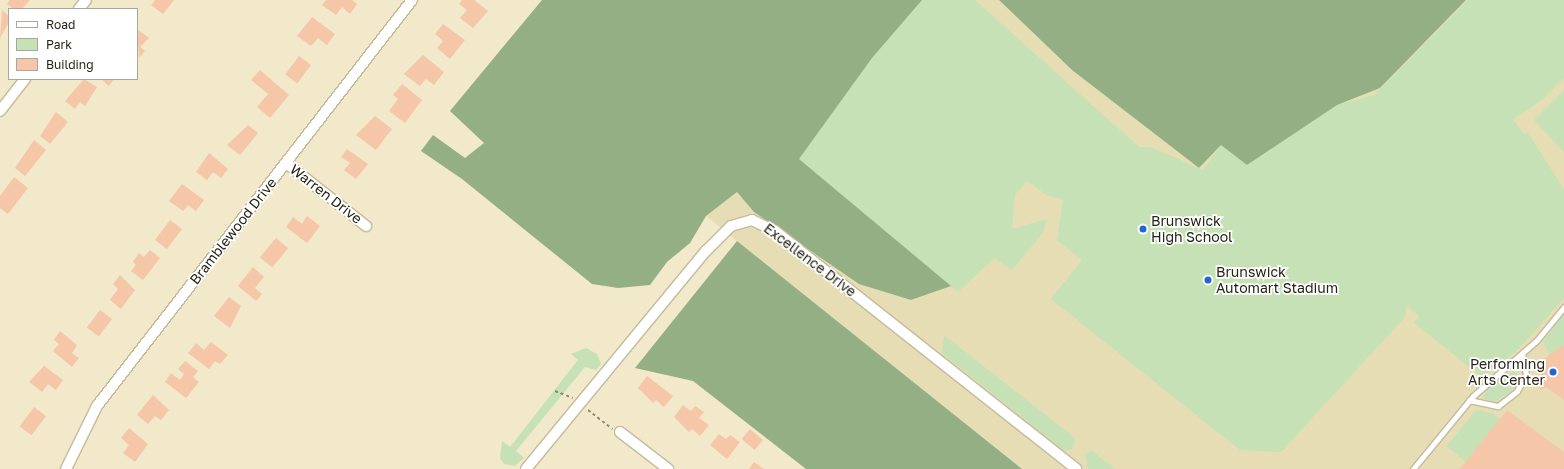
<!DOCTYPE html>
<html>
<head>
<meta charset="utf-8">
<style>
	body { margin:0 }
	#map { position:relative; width:1564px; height:469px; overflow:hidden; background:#f1e9c9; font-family:"Golos Text",sans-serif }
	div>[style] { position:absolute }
	.built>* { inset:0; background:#e7ddb5 }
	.green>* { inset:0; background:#c5e1b5 }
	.forest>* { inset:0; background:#94af84 }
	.building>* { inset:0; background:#f5c6a7; transform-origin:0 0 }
	.path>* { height:2px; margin-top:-1px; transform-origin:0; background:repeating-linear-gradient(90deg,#8f8973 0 3px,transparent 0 6px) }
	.roads { filter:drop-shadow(1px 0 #c3bb9c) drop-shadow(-1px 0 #c3bb9c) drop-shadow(0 1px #c3bb9c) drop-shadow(0 -1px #c3bb9c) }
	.lane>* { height:5px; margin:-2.5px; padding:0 2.5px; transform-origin:2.5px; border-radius:2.5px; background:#fff }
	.street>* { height:10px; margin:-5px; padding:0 5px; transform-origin:5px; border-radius:5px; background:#fff }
	.dots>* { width:11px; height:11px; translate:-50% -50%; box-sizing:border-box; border:2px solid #fff; border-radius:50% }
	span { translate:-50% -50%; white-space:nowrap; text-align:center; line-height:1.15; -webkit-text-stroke:3.5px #fff; paint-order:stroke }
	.street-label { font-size:14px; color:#262317 }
	.poi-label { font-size:14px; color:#262317 }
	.left { translate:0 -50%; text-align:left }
	.right { translate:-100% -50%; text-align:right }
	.legend { position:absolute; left:8px; top:8px; width:130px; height:72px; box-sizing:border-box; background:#fff; border:1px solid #a8a7a2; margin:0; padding:5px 7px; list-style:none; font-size:12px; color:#262317 }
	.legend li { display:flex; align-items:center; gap:8px; height:20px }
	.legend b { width:20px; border:1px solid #a8a7a2 }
</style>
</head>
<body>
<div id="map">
	<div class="built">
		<i style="clip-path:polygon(899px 0,999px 0,1072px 70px,1199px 168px,1221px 145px,1380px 88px,1466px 0,1564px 0,1564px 469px,1022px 469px,706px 216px,737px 192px)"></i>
	</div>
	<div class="green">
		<i style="clip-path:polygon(922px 0,975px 0,1139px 147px,1151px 147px,1203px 170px,1221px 145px,1247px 165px,1337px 105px,1374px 95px,1468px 0,1564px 0,1564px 78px,1543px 99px,1513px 119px,1524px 134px,1528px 133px,1564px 189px,1564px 298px,1518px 350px,1482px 377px,1414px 323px,1419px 316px,1407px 306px,1405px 317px,1281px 452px,1240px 450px,1051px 299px,1082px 260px,1057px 240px,1063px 199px,1048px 196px,1027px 181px,1015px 195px,1012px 229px,1047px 219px,1043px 233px,1012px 270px,994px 258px,958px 292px,799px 159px,872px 58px)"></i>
		<i style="clip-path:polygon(1564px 90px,1564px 152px,1534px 120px)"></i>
		<i style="clip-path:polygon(1564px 314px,1564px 345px,1549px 355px,1543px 341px)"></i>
		<i style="clip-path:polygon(944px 335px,1075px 438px,1073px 449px,1064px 451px,942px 353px)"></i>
		<i style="clip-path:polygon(586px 348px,597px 354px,601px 364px,596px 370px,585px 367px,516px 451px,524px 458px,515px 466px,504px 464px,500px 458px,502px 441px,510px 447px,578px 360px,571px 354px)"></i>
		<i style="clip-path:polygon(1513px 371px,1519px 375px,1516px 387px,1496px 402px,1484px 399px,1486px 389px)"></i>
		<i style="clip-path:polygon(1476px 410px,1492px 413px,1500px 419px,1466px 462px,1447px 446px)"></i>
		<i style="clip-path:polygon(1091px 450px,1115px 469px,1088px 469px,1085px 455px)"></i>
	</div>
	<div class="forest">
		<i style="clip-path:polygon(542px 0,922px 0,872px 58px,799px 159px,951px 286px,911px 300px,859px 284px,754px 212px,737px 192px,706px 216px,690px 243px,667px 262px,650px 285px,618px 288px,592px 284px,462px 179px,421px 151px,433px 135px,465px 158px,484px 143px,450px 111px)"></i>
		<i style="clip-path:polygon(999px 0,1466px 0,1380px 88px,1337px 105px,1247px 165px,1221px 145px,1199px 168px,1072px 70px)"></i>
		<i style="clip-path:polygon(737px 241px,1022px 469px,806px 469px,693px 381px,635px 368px)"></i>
	</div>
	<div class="building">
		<i style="clip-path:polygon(10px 0,30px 0,22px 9px,13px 9px,7px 4px)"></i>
		<i style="clip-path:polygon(155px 0,174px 0,163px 14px,151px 5px)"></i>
		<i style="clip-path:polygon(326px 0,352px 0,357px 4px,350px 14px,342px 7px,336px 15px,322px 5px)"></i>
		<i style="clip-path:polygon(462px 0,474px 0,488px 11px,473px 28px,460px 18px,467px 10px,459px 4px)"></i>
		<i style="clip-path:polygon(2px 10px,9px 16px,9px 22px,0 38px)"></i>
		<i style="clip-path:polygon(312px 17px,335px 34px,327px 45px,318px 38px,311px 46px,297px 36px)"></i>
		<i style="clip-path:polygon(443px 24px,465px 40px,450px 59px,437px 48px,443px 41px,435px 34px)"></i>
		<i style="clip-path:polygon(137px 29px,149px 38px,140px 47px,145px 51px,139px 58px)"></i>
		<i style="clip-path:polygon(423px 55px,444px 72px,434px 85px,426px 79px,420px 86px,404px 74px)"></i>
		<i style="left:299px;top:56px;width:15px;height:23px;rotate:37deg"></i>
		<i style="clip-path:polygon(260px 70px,289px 95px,270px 118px,257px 107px,268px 94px,251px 80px)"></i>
		<i style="clip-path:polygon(84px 79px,97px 87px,85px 106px,80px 102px,75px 109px,65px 101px)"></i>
		<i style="clip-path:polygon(101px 79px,114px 79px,109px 86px)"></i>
		<i style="clip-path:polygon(402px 84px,422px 100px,405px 123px,389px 111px,398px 99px,393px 95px)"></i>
		<i style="clip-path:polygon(56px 112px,68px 122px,50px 144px,40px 136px)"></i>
		<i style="clip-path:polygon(375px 116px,392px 129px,376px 150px,356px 135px)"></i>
		<i style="clip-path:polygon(248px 125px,258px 133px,240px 155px,227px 145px)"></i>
		<i style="clip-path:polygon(34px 140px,46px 150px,25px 176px,15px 168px)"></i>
		<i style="clip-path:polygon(347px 149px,368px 164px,356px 179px,344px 170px,350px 163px,341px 157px)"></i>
		<i style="clip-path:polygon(209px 153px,228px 169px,221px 178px,213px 172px,207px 180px,196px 172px)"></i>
		<i style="clip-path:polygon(14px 177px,28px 188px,8px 214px,0 208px,0 196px)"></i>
		<i style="clip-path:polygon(182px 184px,204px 200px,196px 211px,188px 205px,183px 211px,169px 201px)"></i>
		<i style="clip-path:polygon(307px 216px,320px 226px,307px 243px,286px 227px,293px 217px,302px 224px)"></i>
		<i style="left:170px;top:220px;width:15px;height:25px;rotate:37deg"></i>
		<i style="left:276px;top:238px;width:16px;height:25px;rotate:40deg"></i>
		<i style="clip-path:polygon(150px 250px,160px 258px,143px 280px,131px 271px,136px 265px,133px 262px,139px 253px,144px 257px)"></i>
		<i style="clip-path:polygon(253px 267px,264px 277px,255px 288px,262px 294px,256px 301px,238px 286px)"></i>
		<i style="clip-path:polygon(120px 275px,135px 290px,121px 309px,110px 300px,118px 289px,113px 284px)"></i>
		<i style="clip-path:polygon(229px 297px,241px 306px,230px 328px,214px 316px)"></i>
		<i style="left:100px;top:310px;width:15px;height:22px;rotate:37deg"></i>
		<i style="clip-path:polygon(60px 331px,77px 345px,72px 353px,79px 358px,72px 367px,53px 351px,59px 344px,54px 340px)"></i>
		<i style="clip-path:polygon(211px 342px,228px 355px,220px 364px,215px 361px,209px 369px,188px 353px,196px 343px,204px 350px)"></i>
		<i style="clip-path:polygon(1564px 345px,1564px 400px,1546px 387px,1541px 390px,1533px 380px,1546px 366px,1543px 359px)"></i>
		<i style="clip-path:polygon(185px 361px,198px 371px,193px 377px,199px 382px,186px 398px,165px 382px,171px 373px,180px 380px,184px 374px,178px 369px)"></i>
		<i style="clip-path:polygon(44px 366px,63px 380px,56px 390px,48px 384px,42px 392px,29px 382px)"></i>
		<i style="clip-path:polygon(647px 376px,673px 396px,664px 407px,656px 400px,653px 403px,638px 388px)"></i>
		<i style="clip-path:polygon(153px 395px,169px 410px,161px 420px,155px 416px,148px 424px,137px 415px)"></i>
		<i style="clip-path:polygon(683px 405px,691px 411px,695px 406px,704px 412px,699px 418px,709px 425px,700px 436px,692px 429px,689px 432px,674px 417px)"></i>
		<i style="left:34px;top:407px;width:15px;height:24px;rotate:37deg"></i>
		<i style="clip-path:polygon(1507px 410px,1564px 452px,1564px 469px,1460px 469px)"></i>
		<i style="clip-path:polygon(129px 428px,148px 444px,135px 462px,123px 453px,129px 445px,121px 438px)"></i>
		<i style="left:750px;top:429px;width:17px;height:13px;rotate:40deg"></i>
		<i style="clip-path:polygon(719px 434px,726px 439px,730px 435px,740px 442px,727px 459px,710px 445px)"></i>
		<i style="clip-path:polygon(754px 462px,764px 469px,749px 469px)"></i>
	</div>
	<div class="path">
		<i style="left:555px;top:391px;width:19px;rotate:21deg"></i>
		<i style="left:588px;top:410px;width:31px;rotate:38deg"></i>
	</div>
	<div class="roads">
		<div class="lane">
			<i style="left:1469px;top:400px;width:30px;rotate:12deg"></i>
			<i style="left:1498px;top:406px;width:24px;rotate:-38deg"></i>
			<i style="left:1517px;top:391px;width:19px;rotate:-62deg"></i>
			<i style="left:1526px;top:374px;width:20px;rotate:-101deg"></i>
			<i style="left:1413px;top:469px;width:94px;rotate:-50.6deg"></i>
			<i style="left:1473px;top:396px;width:85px;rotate:-41.2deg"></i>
			<i style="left:1537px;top:340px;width:43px;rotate:-50.7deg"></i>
		</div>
		<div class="street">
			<i style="left:79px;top:9px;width:11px;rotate:-52deg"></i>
			<i style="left:0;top:111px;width:41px;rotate:-52deg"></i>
			<i style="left:286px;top:163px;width:102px;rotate:38.2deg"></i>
			<i style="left:620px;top:432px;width:61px;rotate:37.6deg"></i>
			<i style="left:66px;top:469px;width:70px;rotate:-63.8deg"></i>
			<i style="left:97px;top:406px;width:514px;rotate:-52.19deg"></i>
			<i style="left:526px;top:469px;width:283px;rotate:-50.5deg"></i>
			<i style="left:706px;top:251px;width:35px;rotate:-45deg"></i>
			<i style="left:731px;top:226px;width:22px;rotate:-16deg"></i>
			<i style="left:752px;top:220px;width:25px;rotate:26deg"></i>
			<i style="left:775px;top:231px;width:384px;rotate:38.3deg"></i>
		</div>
	</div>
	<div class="dots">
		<i style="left:1143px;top:229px;background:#2266d2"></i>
		<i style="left:1208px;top:280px;background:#2266d2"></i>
		<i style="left:1553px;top:372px;background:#2266d2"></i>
	</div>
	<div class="street-label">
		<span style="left:326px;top:194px;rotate:38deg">Warren Drive</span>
		<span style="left:233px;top:231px;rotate:-52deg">Bramblewood Drive</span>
		<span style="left:810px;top:260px;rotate:37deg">Excellence Drive</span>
	</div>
	<div class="poi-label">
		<span class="left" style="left:1151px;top:229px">Brunswick<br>High School</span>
		<span class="left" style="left:1216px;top:280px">Brunswick<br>Automart Stadium</span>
		<span class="right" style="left:1545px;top:372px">Performing<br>Arts Center</span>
	</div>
	<ul class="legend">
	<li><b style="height:5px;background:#fff"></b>Road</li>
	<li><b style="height:11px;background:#c5e1b5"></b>Park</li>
	<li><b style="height:11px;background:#f5c6a7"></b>Building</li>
	</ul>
</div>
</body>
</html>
